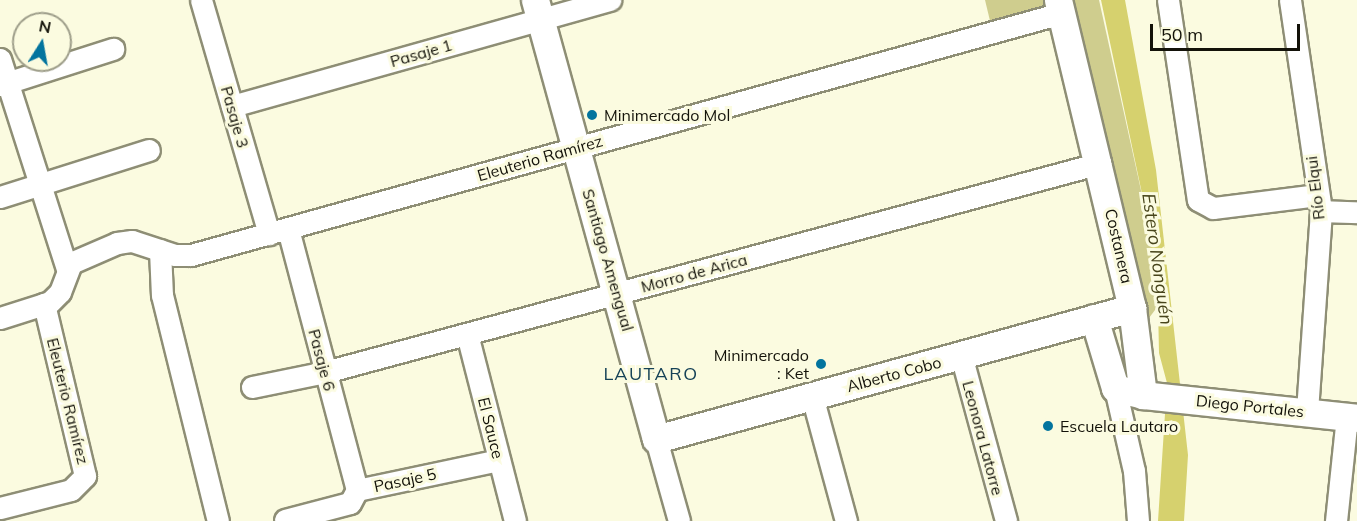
<!DOCTYPE html>
<html>
<head>
<meta charset="utf-8">
<style>
	body { margin:0 }
	#map { position:relative; width:1357px; height:521px; overflow:hidden; background:#fbfbe0; font-family:Mulish,sans-serif }
	div>[style] { position:absolute }
	.green>* { inset:0; background:#cfcd8e }
	.water>* { inset:0; background:#d6d16e }
	.roads { filter:drop-shadow(2px 0 #8e8e75) drop-shadow(-2px 0 #8e8e75) drop-shadow(0 2px #8e8e75) drop-shadow(0 -2px #8e8e75) }
	.minor>* { height:21px; margin:-10.5px; padding:0 10.5px; transform-origin:10.5px; border-radius:10.5px; background:#fff }
	.tertiary>* { height:27px; margin:-13.5px; padding:0 13.5px; transform-origin:13.5px; border-radius:13.5px; background:#fff }
	.dots>* { width:16px; height:16px; translate:-50% -50%; box-sizing:border-box; border:3px solid #fbfbe0; border-radius:50% }
	span { translate:-50% -50%; white-space:nowrap; text-align:center; line-height:1.15; -webkit-text-stroke:6px #fbfbe0; paint-order:stroke }
	.street-label { font-size:16px; color:#131209 }
	.poi-label { font-size:16px; color:#131209 }
	.left { translate:0 -50%; text-align:left }
	.right { translate:-100% -50%; text-align:right }
	.water-label { font-size:18px; color:#47441a; font-style:italic }
	.neighbourhood-label { font-size:18px; color:#164257; letter-spacing:1.5px }
	.north { position:absolute; left:12px; top:12px; width:60px; height:60px; box-sizing:border-box; background:#fbfbe0; border:2px solid #9e9e8a; border-radius:50%; rotate:11deg; font-size:16px; font-weight:700; line-height:24px; text-align:center; color:#131209 }
	.north::after { content:''; display:block; margin:auto; width:21px; height:27px; background:#03749e; clip-path:polygon(50% 0,100% 100%,50% 72%,0 100%) }
	.scale { position:absolute; left:1150px; top:24px; width:150px; height:27px; box-sizing:border-box; border:3px solid #131209; border-top:0; padding-left:8px; font-size:18px; line-height:21px; white-space:nowrap; color:#131209; -webkit-text-stroke:4px #fbfbe0; paint-order:stroke }
</style>
</head>
<body>
<div id="map">
	<div class="green">
		<i style="clip-path:polygon(985px 0,1048px 0,1049px 7px,991px 25px)"></i>
		<i style="clip-path:polygon(1067px 0,1099px 0,1148px 222px,1158px 306px,1146px 322px)"></i>
	</div>
	<div class="water">
		<i style="clip-path:polygon(1101px 0,1125px 0,1156px 170px,1188px 455px,1184px 521px,1158px 521px,1167px 383px,1159px 353px,1158px 306px,1148px 222px)"></i>
	</div>
	<div class="roads">
		<div class="minor">
			<i style="left:201px;top:0;width:244px;rotate:73.8deg"></i>
			<i style="left:1168px;top:0;width:202px;rotate:81.5deg"></i>
			<i style="left:1198px;top:200px;width:17px;rotate:28deg"></i>
			<i style="left:1213px;top:208px;width:105px;rotate:-7.1deg"></i>
			<i style="left:1290px;top:0;width:213px;rotate:81.6deg"></i>
			<i style="left:1321px;top:211px;width:202px;rotate:94deg"></i>
			<i style="left:0;top:59px;width:220px;rotate:72.3deg"></i>
			<i style="left:0;top:85px;width:119px;rotate:-17.7deg"></i>
			<i style="left:232px;top:106px;width:393px;rotate:-15.7deg"></i>
			<i style="left:0;top:197px;width:156px;rotate:-17.5deg"></i>
			<i style="left:1321px;top:211px;width:36px;rotate:2deg"></i>
			<i style="left:288px;top:229px;width:270px;rotate:75.2deg"></i>
			<i style="left:160px;top:250px;width:45px;rotate:87.5deg"></i>
			<i style="left:162px;top:295px;width:233px;rotate:76.1deg"></i>
			<i style="left:0;top:318px;width:52px;rotate:-17.7deg"></i>
			<i style="left:50px;top:302px;width:14px;rotate:-45deg"></i>
			<i style="left:60px;top:292px;width:31px;rotate:-69deg"></i>
			<i style="left:71px;top:263px;width:50px;rotate:-23.5deg"></i>
			<i style="left:117px;top:243px;width:15px;rotate:-8deg"></i>
			<i style="left:132px;top:241px;width:45px;rotate:18deg"></i>
			<i style="left:175px;top:255px;width:16px"></i>
			<i style="left:191px;top:255px;width:903px;rotate:-15.54deg"></i>
			<i style="left:467px;top:334px;width:193px;rotate:75.6deg"></i>
			<i style="left:961px;top:355px;width:172px;rotate:74.8deg"></i>
			<i style="left:252px;top:387px;width:75px;rotate:-11.6deg"></i>
			<i style="left:325px;top:372px;width:803px;rotate:-15.09deg"></i>
			<i style="left:1115px;top:388px;width:85px;rotate:77.1deg"></i>
			<i style="left:1134px;top:471px;width:50px;rotate:85.4deg"></i>
			<i style="left:812px;top:396px;width:130px;rotate:74.8deg"></i>
			<i style="left:656px;top:439px;width:85px;rotate:74.3deg"></i>
			<i style="left:357px;top:490px;width:145px;rotate:-11.9deg"></i>
			<i style="left:0;top:508px;width:73px;rotate:-14.2deg"></i>
			<i style="left:71px;top:490px;width:20px;rotate:-45deg"></i>
			<i style="left:85px;top:476px;width:177px;rotate:-103.4deg"></i>
			<i style="left:285px;top:520px;width:67px;rotate:-14.7deg"></i>
			<i style="left:350px;top:503px;width:15px;rotate:-62deg"></i>
			<i style="left:1336px;top:521px;width:105px;rotate:-84deg"></i>
		</div>
		<div class="tertiary">
			<i style="left:535px;top:0;width:455px;rotate:74.6deg"></i>
			<i style="left:656px;top:439px;width:494px;rotate:-15.4deg"></i>
			<i style="left:1058px;top:0;width:317px;rotate:76.5deg"></i>
			<i style="left:1132px;top:308px;width:88px;rotate:82.8deg"></i>
			<i style="left:1094px;top:318px;width:73px;rotate:73.3deg"></i>
			<i style="left:1115px;top:388px;width:29px;rotate:14deg"></i>
			<i style="left:1143px;top:395px;width:215px;rotate:6.1deg"></i>
		</div>
	</div>
	<div class="dots">
		<i style="left:592px;top:115px;background:#03749e"></i>
		<i style="left:821px;top:364px;background:#03749e"></i>
		<i style="left:1048px;top:426px;background:#03749e"></i>
	</div>
	<div class="street-label">
		<span style="left:421px;top:53px;rotate:-16deg">Pasaje 1</span>
		<span style="left:235px;top:117px;rotate:74deg">Pasaje 3</span>
		<span style="left:540px;top:158px;rotate:-16deg">Eleuterio Ramírez</span>
		<span style="left:1315px;top:188px;rotate:-97deg">Río Elqui</span>
		<span style="left:1119px;top:246px;rotate:77deg">Costanera</span>
		<span style="left:608px;top:260px;rotate:74deg">Santiago Amengual</span>
		<span style="left:694px;top:273px;rotate:-15deg">Morro de Arica</span>
		<span style="left:322px;top:360px;rotate:75deg">Pasaje 6</span>
		<span style="left:894px;top:374px;rotate:-15deg">Alberto Cobo</span>
		<span style="left:68px;top:401px;rotate:76deg">Eleuterio Ramírez</span>
		<span style="left:1250px;top:406px;rotate:6deg">Diego Portales</span>
		<span style="left:491px;top:428px;rotate:76deg">El Sauce</span>
		<span style="left:983px;top:438px;rotate:75deg">Leonora Latorre</span>
		<span style="left:405px;top:480px;rotate:-12deg">Pasaje 5</span>
	</div>
	<div class="poi-label">
		<span class="left" style="left:604px;top:115px">Minimercado Mol</span>
		<span class="right" style="left:809px;top:364px">Minimercado<br>: Ket</span>
		<span class="left" style="left:1060px;top:426px">Escuela Lautaro</span>
	</div>
	<div class="water-label">
		<span style="left:1157px;top:259px;rotate:82deg">Estero Nonguén</span>
	</div>
	<div class="neighbourhood-label">
		<span style="left:651px;top:374px">LAUTARO</span>
	</div>
	<div class="north">N</div>
	<div class="scale">50 m</div>
</div>
</body>
</html>
